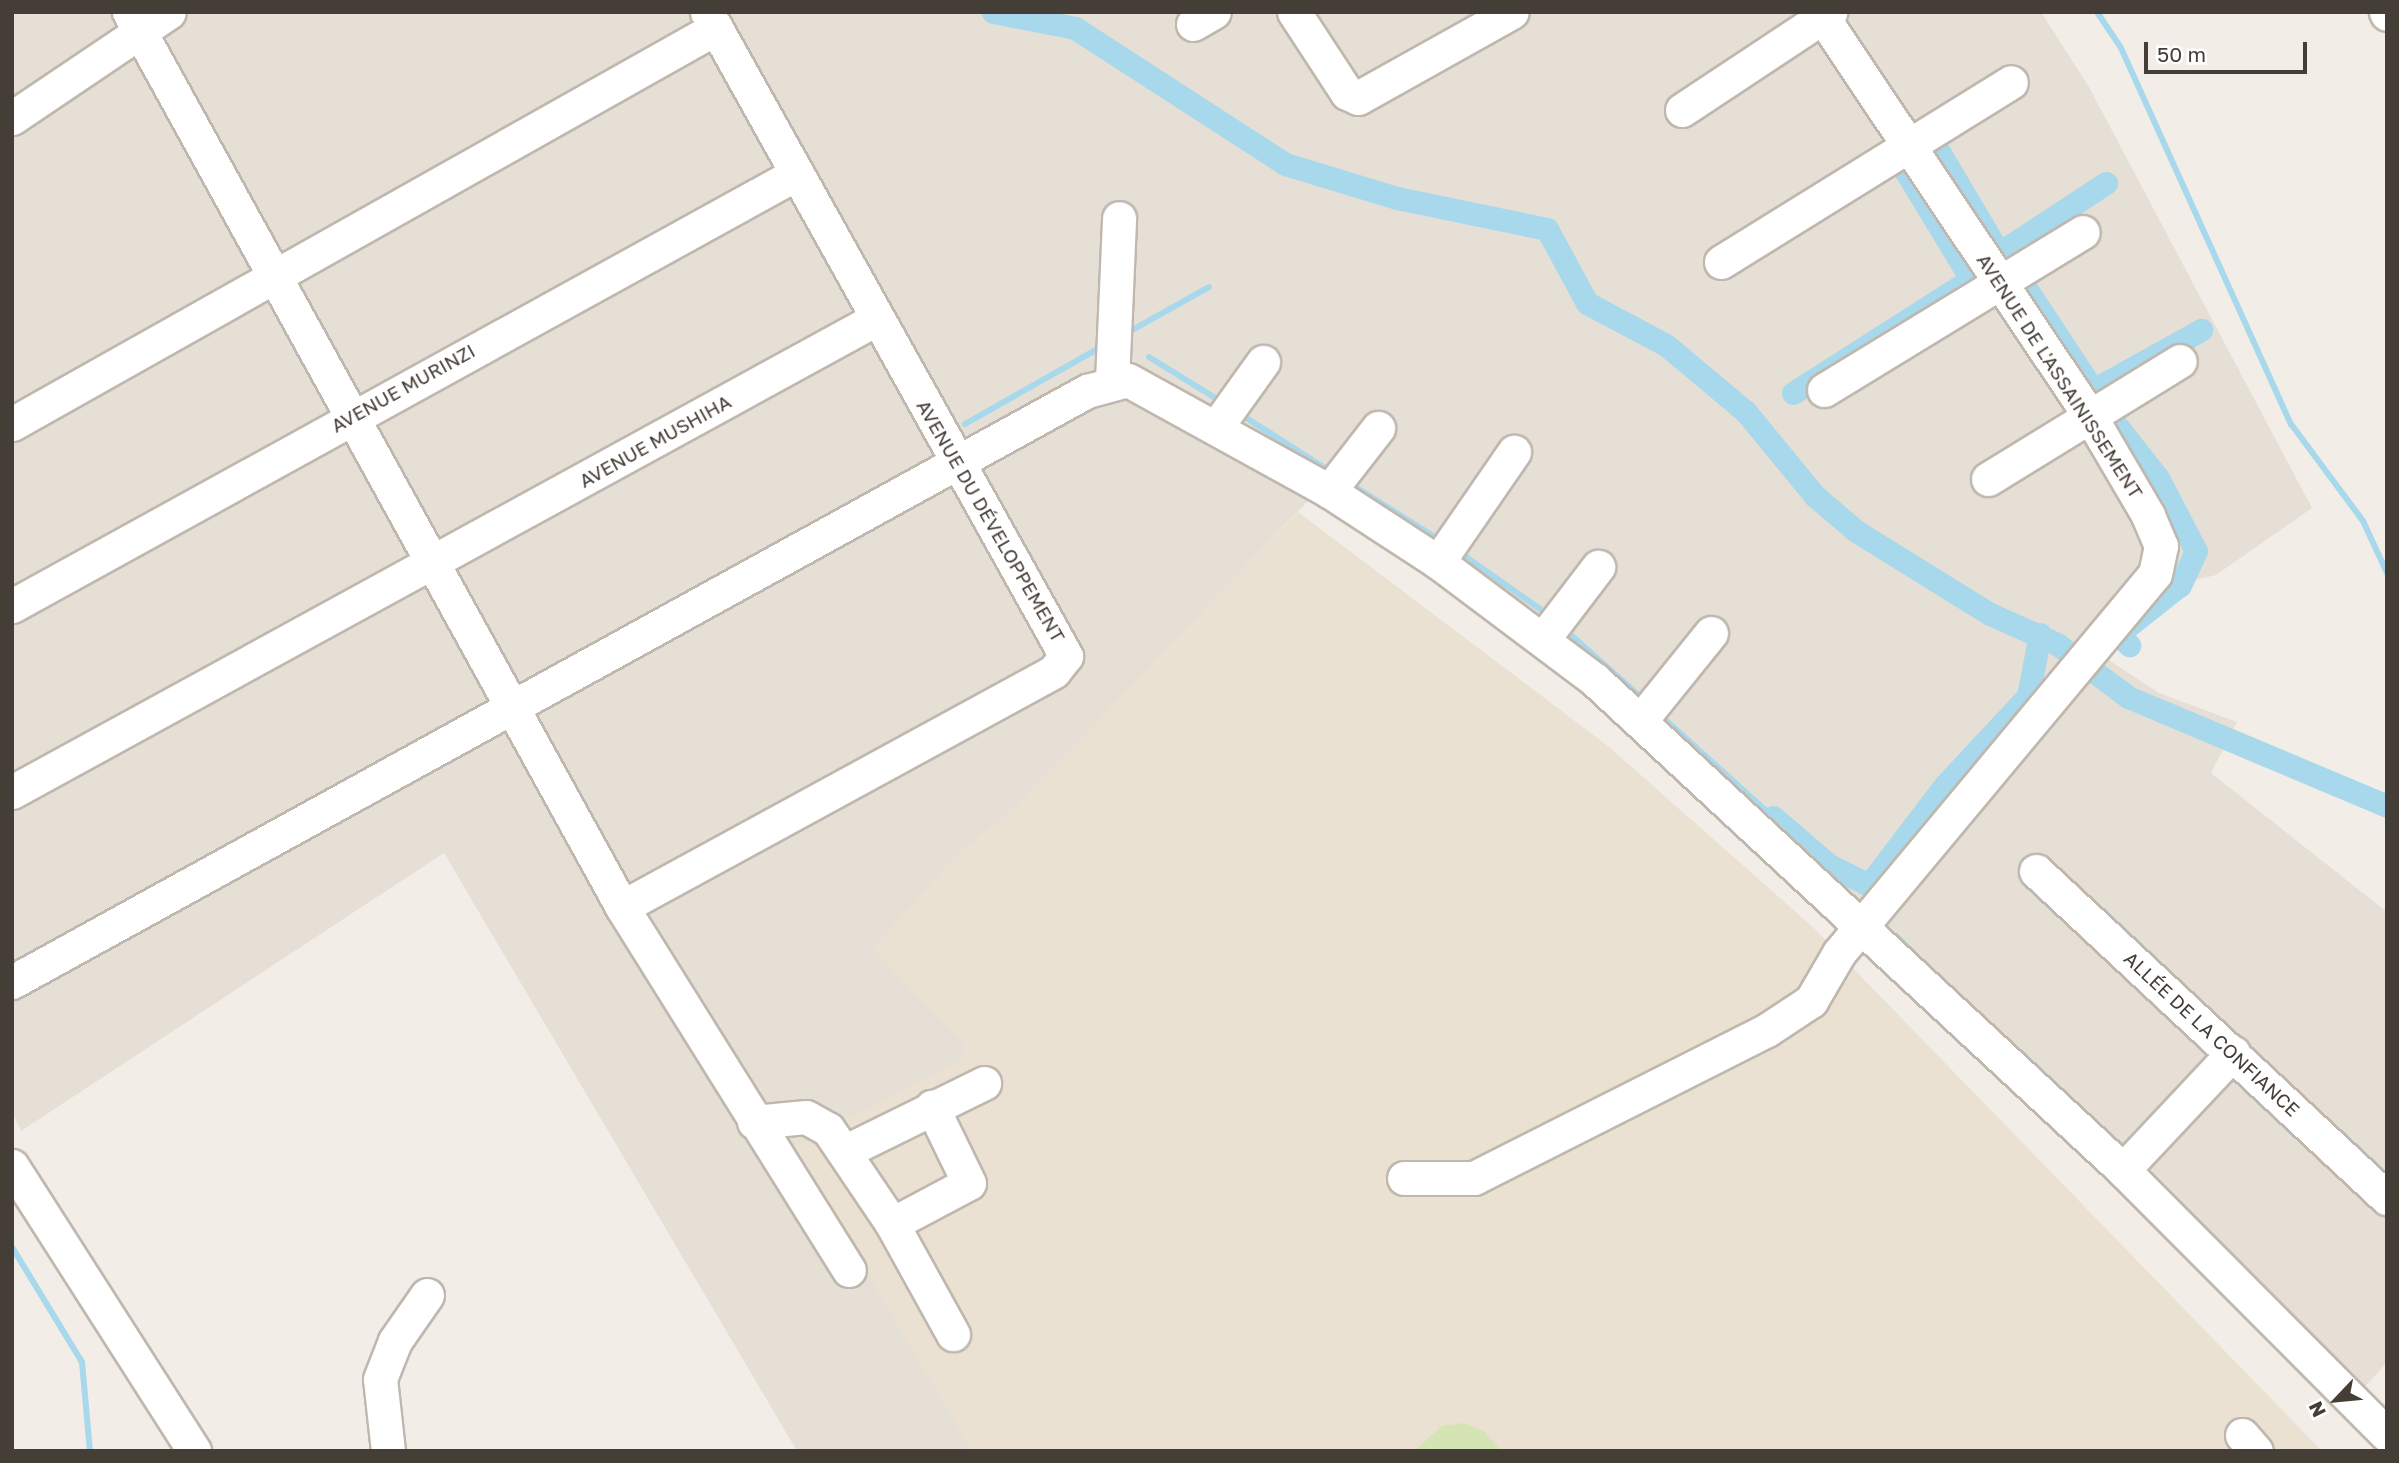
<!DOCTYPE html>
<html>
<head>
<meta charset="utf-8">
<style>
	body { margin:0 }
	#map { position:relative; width:2399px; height:1463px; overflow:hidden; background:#f2eee7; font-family:"Golos Text",sans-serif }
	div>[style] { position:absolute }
	.residential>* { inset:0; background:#e6dfd6 }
	.education>* { inset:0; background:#ebe1d2 }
	.green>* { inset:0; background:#d4e4b3 }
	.stream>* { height:6px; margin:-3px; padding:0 3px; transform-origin:3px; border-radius:3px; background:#a7d8eb }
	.canal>* { height:23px; margin:-11.5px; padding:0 11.5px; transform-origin:11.5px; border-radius:11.5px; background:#a7d8eb }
	.roads { filter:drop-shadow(2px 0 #c0b7ae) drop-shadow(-2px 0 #c0b7ae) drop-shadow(0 2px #c0b7ae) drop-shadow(0 -2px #c0b7ae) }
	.minor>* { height:33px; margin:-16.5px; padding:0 16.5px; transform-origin:16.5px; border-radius:16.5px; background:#fff }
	span { translate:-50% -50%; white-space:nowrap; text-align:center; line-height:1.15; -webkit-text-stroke:7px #fff; paint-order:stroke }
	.street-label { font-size:19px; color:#453e37 }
	.frame { position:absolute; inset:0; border:14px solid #453e37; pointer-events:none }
	.north { position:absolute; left:2301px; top:1365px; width:70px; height:70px; -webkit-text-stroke:5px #fff; paint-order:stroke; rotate:244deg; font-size:19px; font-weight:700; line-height:28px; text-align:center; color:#453e37 }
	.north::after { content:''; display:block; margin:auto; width:24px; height:32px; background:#453e37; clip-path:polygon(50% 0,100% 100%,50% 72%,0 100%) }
	.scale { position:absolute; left:2144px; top:42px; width:163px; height:32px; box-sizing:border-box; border:4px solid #453e37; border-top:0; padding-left:9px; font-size:21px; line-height:24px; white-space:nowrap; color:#453e37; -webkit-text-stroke:5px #fff; paint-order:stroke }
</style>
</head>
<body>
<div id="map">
	<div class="residential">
		<i style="clip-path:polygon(12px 12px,2041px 12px,2089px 87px,2312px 508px,2216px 575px,2149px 591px,2098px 653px,2159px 693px,2237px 722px,2211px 773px,2387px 912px,2387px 1362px,2357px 1396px,1641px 719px,1325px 483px,1016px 808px,906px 1331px,972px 1451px,797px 1451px,444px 853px,21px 1131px,12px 1112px)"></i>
	</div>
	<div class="education">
		<i style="clip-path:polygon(1298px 512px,1608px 746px,1815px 929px,2322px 1451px,972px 1451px,793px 1147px,962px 1060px,965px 1045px,872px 949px,958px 853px,1013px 809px)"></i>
	</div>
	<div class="green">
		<i style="clip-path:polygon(1464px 1423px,1485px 1432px,1501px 1451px,1414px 1451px,1442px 1426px)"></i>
	</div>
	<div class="stream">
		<i style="left:2097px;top:12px;width:43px;rotate:56.3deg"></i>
		<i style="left:2121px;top:48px;width:413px;rotate:65.7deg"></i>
		<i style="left:2291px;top:424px;width:121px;rotate:53.4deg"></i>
		<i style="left:2363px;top:521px;width:57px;rotate:65.2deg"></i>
		<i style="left:1125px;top:334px;width:96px;rotate:-29.2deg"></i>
		<i style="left:1149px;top:357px;width:86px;rotate:31.7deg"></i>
		<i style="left:1240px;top:414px;width:108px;rotate:32.5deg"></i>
		<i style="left:965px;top:424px;width:159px;rotate:-29.5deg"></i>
		<i style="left:1349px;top:483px;width:109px;rotate:32.2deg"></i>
		<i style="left:1456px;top:550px;width:115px;rotate:35.1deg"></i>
		<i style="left:1563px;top:628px;width:108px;rotate:41.6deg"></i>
		<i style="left:1660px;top:715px;width:152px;rotate:42.1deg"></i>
		<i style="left:1896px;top:936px;width:30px;rotate:45deg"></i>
		<i style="left:12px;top:1247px;width:135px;rotate:58.7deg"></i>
		<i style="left:82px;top:1362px;width:89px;rotate:84.9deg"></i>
	</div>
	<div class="canal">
		<i style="left:993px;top:12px;width:84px;rotate:11deg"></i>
		<i style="left:1075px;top:28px;width:250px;rotate:32.9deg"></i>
		<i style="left:1285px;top:164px;width:117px;rotate:16.9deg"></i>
		<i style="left:1397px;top:198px;width:153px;rotate:11.7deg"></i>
		<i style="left:1547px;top:229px;width:84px;rotate:61.6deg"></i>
		<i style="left:1587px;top:303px;width:89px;rotate:28deg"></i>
		<i style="left:1666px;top:345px;width:104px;rotate:39.9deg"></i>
		<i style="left:1746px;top:412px;width:109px;rotate:50.6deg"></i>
		<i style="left:1815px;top:496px;width:54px;rotate:40.5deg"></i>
		<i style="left:1856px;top:531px;width:158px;rotate:31.8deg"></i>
		<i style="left:1990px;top:614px;width:73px;rotate:24.1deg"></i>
		<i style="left:2057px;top:644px;width:89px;rotate:36.7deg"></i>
		<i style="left:2128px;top:697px;width:281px;rotate:22.8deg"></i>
		<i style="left:1931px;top:138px;width:134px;rotate:59.4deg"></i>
		<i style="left:1999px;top:253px;width:128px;rotate:-33.2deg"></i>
		<i style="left:2020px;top:279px;width:133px;rotate:56.7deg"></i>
		<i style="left:2093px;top:390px;width:124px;rotate:-29.1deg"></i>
		<i style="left:1793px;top:393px;width:211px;rotate:-32.6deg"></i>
		<i style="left:1971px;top:279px;width:133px;rotate:-121.2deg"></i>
		<i style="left:2110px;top:417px;width:78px;rotate:51.8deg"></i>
		<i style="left:2158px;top:478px;width:82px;rotate:62.5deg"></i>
		<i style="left:2196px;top:551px;width:38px;rotate:115deg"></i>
		<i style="left:2180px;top:585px;width:79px;rotate:141.7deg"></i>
		<i style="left:2118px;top:634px;width:16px;rotate:45deg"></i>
		<i style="left:1773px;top:817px;width:74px;rotate:40.6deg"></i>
		<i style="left:1829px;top:865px;width:45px;rotate:26.6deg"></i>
		<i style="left:1869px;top:885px;width:126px;rotate:-52.8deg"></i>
		<i style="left:1945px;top:785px;width:122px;rotate:-47deg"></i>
		<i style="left:2028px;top:696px;width:63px;rotate:-79deg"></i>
	</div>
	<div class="roads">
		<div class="minor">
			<i style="left:129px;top:12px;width:1022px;rotate:61.15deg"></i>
			<i style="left:622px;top:907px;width:428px;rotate:58deg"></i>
			<i style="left:1294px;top:12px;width:97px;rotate:56.8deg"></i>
			<i style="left:1347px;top:93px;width:12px;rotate:24deg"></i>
			<i style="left:1358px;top:98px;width:176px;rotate:-29.2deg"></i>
			<i style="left:2386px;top:12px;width:2px;rotate:63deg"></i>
			<i style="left:1193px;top:24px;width:24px;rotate:-30deg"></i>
			<i style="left:1682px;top:110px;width:178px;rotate:-33.5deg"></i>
			<i style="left:12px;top:118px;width:189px;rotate:-34deg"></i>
			<i style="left:1721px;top:262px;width:341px;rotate:-31.8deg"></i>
			<i style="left:1112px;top:381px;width:163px;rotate:-87.5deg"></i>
			<i style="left:1824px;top:390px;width:303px;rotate:-31.4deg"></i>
			<i style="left:12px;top:424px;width:808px;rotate:-29.36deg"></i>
			<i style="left:1217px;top:426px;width:79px;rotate:-54.3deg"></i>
			<i style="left:1988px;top:479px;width:225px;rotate:-31.6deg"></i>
			<i style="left:1329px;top:491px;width:80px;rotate:-52.1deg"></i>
			<i style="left:1438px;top:562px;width:134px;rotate:-55.4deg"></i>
			<i style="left:12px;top:606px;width:895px;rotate:-28.86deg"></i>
			<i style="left:1543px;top:639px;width:91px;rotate:-52.6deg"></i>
			<i style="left:1640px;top:721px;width:113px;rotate:-51.1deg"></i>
			<i style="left:12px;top:792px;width:985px;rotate:-28.7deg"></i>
			<i style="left:2036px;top:871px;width:480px;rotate:43deg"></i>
			<i style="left:622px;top:907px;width:492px;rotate:-28.6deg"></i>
			<i style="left:1054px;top:671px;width:19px;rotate:-51deg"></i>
			<i style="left:1066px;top:656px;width:737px;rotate:-119.14deg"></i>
			<i style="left:12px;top:982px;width:1227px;rotate:-28.8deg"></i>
			<i style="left:1087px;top:391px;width:42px;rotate:-15deg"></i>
			<i style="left:1128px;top:380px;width:230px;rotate:28.9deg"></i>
			<i style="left:1329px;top:491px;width:130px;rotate:33.1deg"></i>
			<i style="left:1438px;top:562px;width:196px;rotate:36.9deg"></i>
			<i style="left:1595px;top:680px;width:720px;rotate:42.86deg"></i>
			<i style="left:2123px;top:1170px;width:374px;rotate:45.1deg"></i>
			<i style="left:754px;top:1122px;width:52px;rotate:-5.5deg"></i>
			<i style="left:806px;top:1117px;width:25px;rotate:29deg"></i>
			<i style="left:828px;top:1129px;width:115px;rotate:56deg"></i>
			<i style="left:892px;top:1224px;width:126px;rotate:61deg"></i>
			<i style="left:846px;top:1151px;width:154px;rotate:-26.2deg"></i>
			<i style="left:12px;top:1166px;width:338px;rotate:57.4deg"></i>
			<i style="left:2123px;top:1170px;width:161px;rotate:-46.8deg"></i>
			<i style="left:1404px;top:1178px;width:70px"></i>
			<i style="left:1474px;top:1178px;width:328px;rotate:-26.8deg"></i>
			<i style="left:1767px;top:1030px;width:53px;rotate:-33.4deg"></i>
			<i style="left:1811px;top:1001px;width:56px;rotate:-59.7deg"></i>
			<i style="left:1839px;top:953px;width:493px;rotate:-50.2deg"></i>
			<i style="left:2155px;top:574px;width:29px;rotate:-78deg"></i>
			<i style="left:2161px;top:546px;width:34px;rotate:-113deg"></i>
			<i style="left:2148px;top:515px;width:113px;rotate:-120.4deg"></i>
			<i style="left:2091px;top:418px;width:489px;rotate:-123.8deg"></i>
			<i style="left:892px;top:1224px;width:87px;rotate:-28deg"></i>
			<i style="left:969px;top:1183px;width:85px;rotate:-116deg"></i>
			<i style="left:2242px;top:1435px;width:21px;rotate:49deg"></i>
			<i style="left:388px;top:1451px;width:72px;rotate:-96.3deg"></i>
			<i style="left:380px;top:1379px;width:41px;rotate:-68.5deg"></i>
			<i style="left:395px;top:1341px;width:56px;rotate:-55.2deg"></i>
		</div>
	</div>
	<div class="street-label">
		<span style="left:2060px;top:376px;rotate:57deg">AVENUE DE L'ASSAINISSEMENT</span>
		<span style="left:403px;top:388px;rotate:-29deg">AVENUE MURINZI</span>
		<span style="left:655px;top:441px;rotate:-29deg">AVENUE MUSHIHA</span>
		<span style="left:991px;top:521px;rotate:60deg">AVENUE DU DÉVELOPPEMENT</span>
		<span style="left:2212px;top:1034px;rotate:43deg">ALLÉE DE LA CONFIANCE</span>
	</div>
	<div class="frame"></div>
	<div class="north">N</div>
	<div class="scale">50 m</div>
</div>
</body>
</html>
